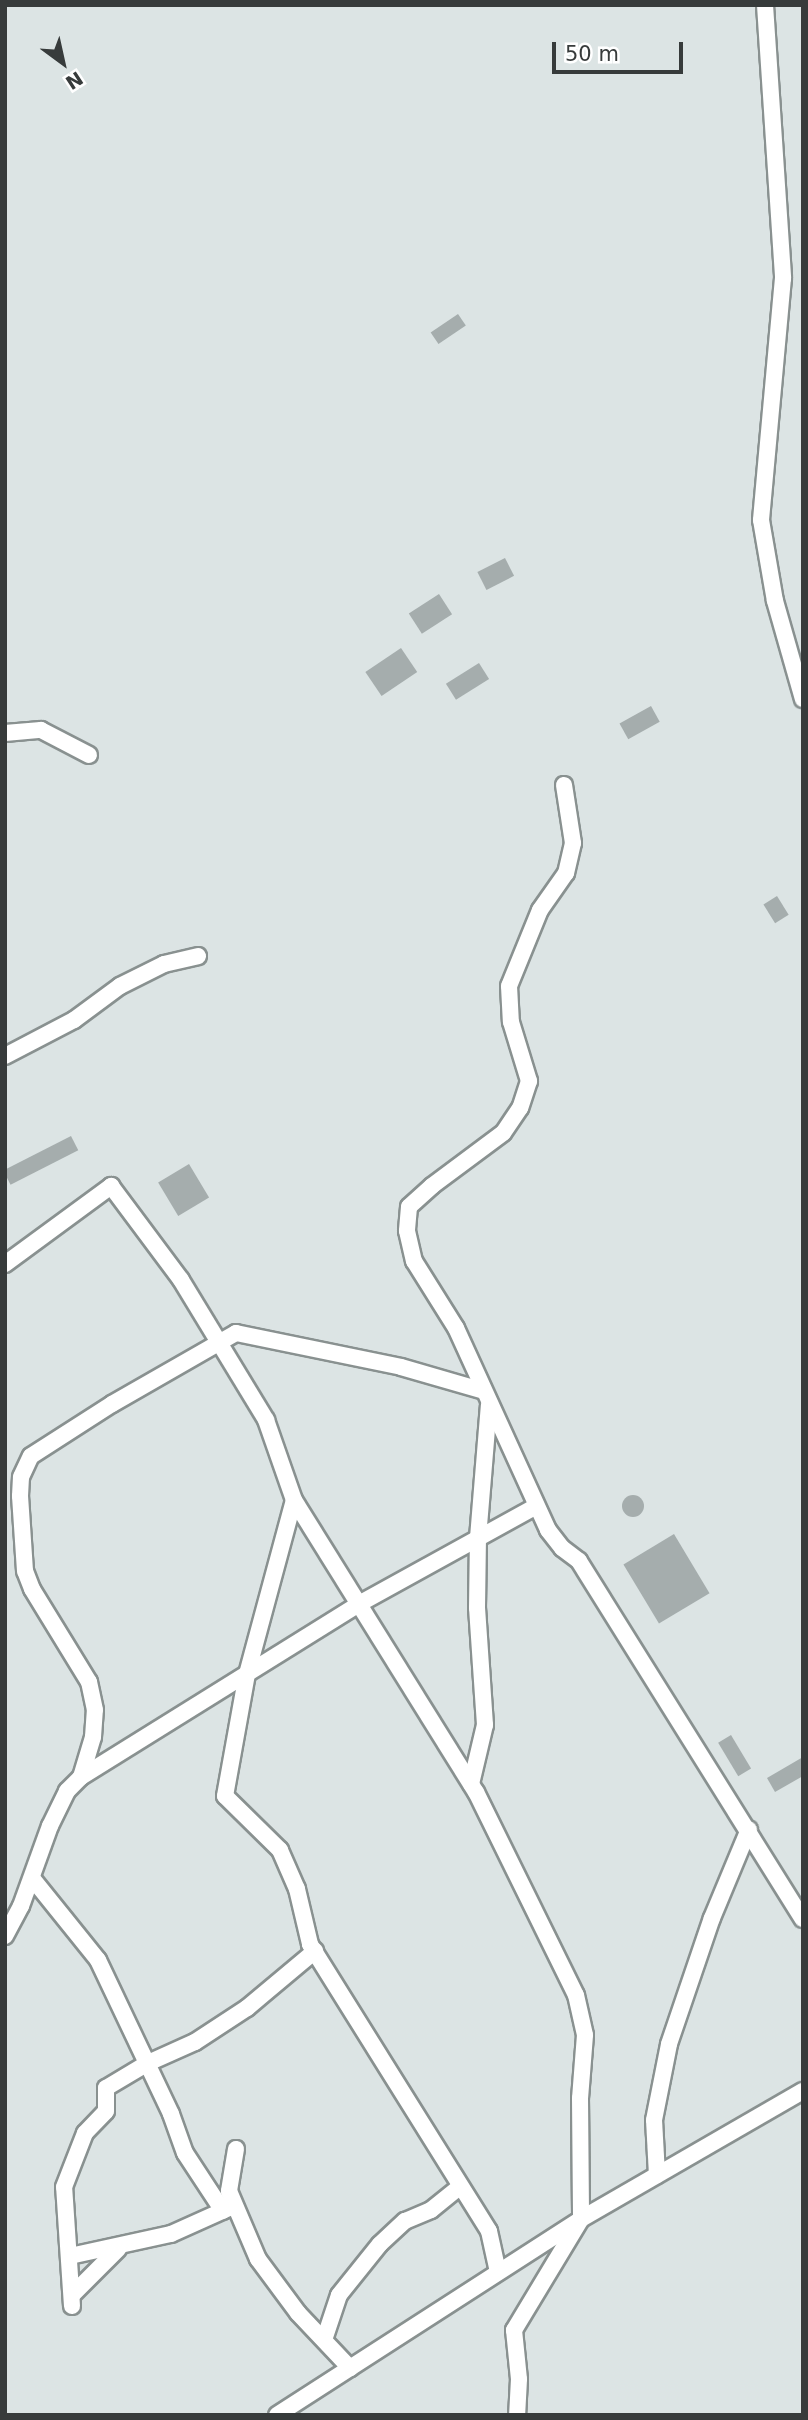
<!DOCTYPE html>
<html>
<head>
<meta charset="utf-8">
<style>
	body { margin:0 }
	#map { position:relative; width:808px; height:2420px; overflow:hidden; background:#dce4e4; font-family:"DejaVu Sans",sans-serif }
	div>[style] { position:absolute }
	.building>* { inset:0; background:#a5adad; transform-origin:0 0 }
	.round { border-radius:50% }
	.roads { filter:drop-shadow(2px 0 #899190) drop-shadow(-2px 0 #899190) drop-shadow(0 2px #899190) drop-shadow(0 -2px #899190) }
	.street>* { height:16px; margin:-8px; padding:0 8px; transform-origin:8px; border-radius:8px; background:#fff }
	span { translate:-50% -50%; white-space:nowrap; text-align:center; line-height:1.15; -webkit-text-stroke:6px #fff; paint-order:stroke }
	.frame { position:absolute; inset:0; border:7px solid #373b3b; pointer-events:none }
	.north { position:absolute; left:28px; top:28px; width:70px; height:70px; -webkit-text-stroke:5px #fff; paint-order:stroke; rotate:147deg; font-size:19px; font-weight:700; line-height:28px; text-align:center; color:#373b3b }
	.north::after { content:''; display:block; margin:auto; width:24px; height:32px; background:#373b3b; clip-path:polygon(50% 0,100% 100%,50% 72%,0 100%) }
	.scale { position:absolute; left:552px; top:42px; width:131px; height:32px; box-sizing:border-box; border:4px solid #373b3b; border-top:0; padding-left:9px; font-size:21px; line-height:24px; white-space:nowrap; color:#373b3b; -webkit-text-stroke:5px #fff; paint-order:stroke }
</style>
</head>
<body>
<div id="map">
	<div class="building">
		<i style="left:458px;top:314px;width:14px;height:33px;rotate:56deg"></i>
		<i style="left:505px;top:558px;width:20px;height:31px;rotate:63deg"></i>
		<i style="left:439px;top:594px;width:24px;height:36px;rotate:57deg"></i>
		<i style="left:401px;top:648px;width:29px;height:43px;rotate:56deg"></i>
		<i style="left:479px;top:663px;width:19px;height:39px;rotate:58deg"></i>
		<i style="left:651px;top:706px;width:18px;height:36px;rotate:61deg"></i>
		<i style="left:777px;top:896px;width:22px;height:16px;rotate:58deg"></i>
		<i style="left:71px;top:1136px;width:16px;height:76px;rotate:63deg"></i>
		<i style="left:189px;top:1164px;width:39px;height:36px;rotate:59deg"></i>
		<i class="round" style="left:622px;top:1495px;width:22px;height:22px"></i>
		<i style="left:674px;top:1534px;width:69px;height:59px;rotate:59deg"></i>
		<i style="left:731px;top:1735px;width:39px;height:15px;rotate:59deg"></i>
		<i style="clip-path:polygon(803px 1757px,803px 1776px,775px 1792px,767px 1778px)"></i>
	</div>
	<div class="roads">
		<div class="street">
			<i style="left:765px;top:5px;width:274px;rotate:86.2deg"></i>
			<i style="left:783px;top:278px;width:243px;rotate:95.2deg"></i>
			<i style="left:761px;top:520px;width:82px;rotate:80.2deg"></i>
			<i style="left:775px;top:601px;width:102px;rotate:74.1deg"></i>
			<i style="left:5px;top:733px;width:36px;rotate:-5deg"></i>
			<i style="left:41px;top:730px;width:54px;rotate:27.5deg"></i>
			<i style="left:564px;top:785px;width:59px;rotate:81.2deg"></i>
			<i style="left:573px;top:843px;width:31px;rotate:103deg"></i>
			<i style="left:566px;top:873px;width:45px;rotate:125.1deg"></i>
			<i style="left:540px;top:910px;width:82px;rotate:112.2deg"></i>
			<i style="left:509px;top:986px;width:36px;rotate:87deg"></i>
			<i style="left:511px;top:1022px;width:62px;rotate:73deg"></i>
			<i style="left:529px;top:1081px;width:28px;rotate:108deg"></i>
			<i style="left:520px;top:1108px;width:30px;rotate:124deg"></i>
			<i style="left:503px;top:1133px;width:89px;rotate:143.3deg"></i>
			<i style="left:432px;top:1186px;width:31px;rotate:138deg"></i>
			<i style="left:409px;top:1207px;width:24px;rotate:95deg"></i>
			<i style="left:407px;top:1231px;width:31px;rotate:77deg"></i>
			<i style="left:414px;top:1261px;width:79px;rotate:57.9deg"></i>
			<i style="left:456px;top:1328px;width:222px;rotate:65.5deg"></i>
			<i style="left:548px;top:1530px;width:23px;rotate:52deg"></i>
			<i style="left:562px;top:1548px;width:21px;rotate:37deg"></i>
			<i style="left:579px;top:1561px;width:422px;rotate:58deg"></i>
			<i style="left:5px;top:1056px;width:78px;rotate:-27.6deg"></i>
			<i style="left:74px;top:1020px;width:57px;rotate:-36.5deg"></i>
			<i style="left:120px;top:986px;width:49px;rotate:-26.6deg"></i>
			<i style="left:164px;top:964px;width:35px;rotate:-13deg"></i>
			<i style="left:5px;top:1264px;width:132px;rotate:-36.3deg"></i>
			<i style="left:111px;top:1186px;width:117px;rotate:53.3deg"></i>
			<i style="left:181px;top:1280px;width:164px;rotate:58.7deg"></i>
			<i style="left:266px;top:1420px;width:85px;rotate:70.7deg"></i>
			<i style="left:81px;top:1777px;width:42px;rotate:-73.3deg"></i>
			<i style="left:93px;top:1737px;width:27px;rotate:-86deg"></i>
			<i style="left:95px;top:1710px;width:29px;rotate:-102deg"></i>
			<i style="left:89px;top:1682px;width:109px;rotate:-121.5deg"></i>
			<i style="left:32px;top:1589px;width:19px;rotate:-111deg"></i>
			<i style="left:25px;top:1571px;width:75px;rotate:-93.8deg"></i>
			<i style="left:20px;top:1496px;width:19px;rotate:-87deg"></i>
			<i style="left:21px;top:1477px;width:23px;rotate:-65deg"></i>
			<i style="left:31px;top:1456px;width:96px;rotate:-32.7deg"></i>
			<i style="left:112px;top:1404px;width:143px;rotate:-29.8deg"></i>
			<i style="left:236px;top:1333px;width:168px;rotate:11.6deg"></i>
			<i style="left:401px;top:1367px;width:86px;rotate:16.1deg"></i>
			<i style="left:471px;top:1784px;width:61px;rotate:-76.7deg"></i>
			<i style="left:485px;top:1725px;width:117px;rotate:-93.9deg"></i>
			<i style="left:477px;top:1608px;width:70px;rotate:-89.2deg"></i>
			<i style="left:478px;top:1538px;width:133px;rotate:-85.3deg"></i>
			<i style="left:32px;top:1878px;width:105px;rotate:51.2deg"></i>
			<i style="left:98px;top:1960px;width:170px;rotate:64.6deg"></i>
			<i style="left:171px;top:2114px;width:41px;rotate:70.3deg"></i>
			<i style="left:185px;top:2153px;width:69px;rotate:56.8deg"></i>
			<i style="left:5px;top:1936px;width:34px;rotate:-62deg"></i>
			<i style="left:21px;top:1906px;width:85px;rotate:-70.1deg"></i>
			<i style="left:50px;top:1826px;width:39px;rotate:-64deg"></i>
			<i style="left:67px;top:1791px;width:20px;rotate:-45deg"></i>
			<i style="left:81px;top:1777px;width:327px;rotate:-31.9deg"></i>
			<i style="left:359px;top:1604px;width:201px;rotate:-28.9deg"></i>
			<i style="left:236px;top:2149px;width:43px;rotate:99.5deg"></i>
			<i style="left:229px;top:2191px;width:74px;rotate:66.9deg"></i>
			<i style="left:258px;top:2259px;width:67px;rotate:53.5deg"></i>
			<i style="left:298px;top:2313px;width:76px;rotate:46.6deg"></i>
			<i style="left:657px;top:2175px;width:55px;rotate:-93.1deg"></i>
			<i style="left:654px;top:2120px;width:77px;rotate:-78.8deg"></i>
			<i style="left:669px;top:2044px;width:133px;rotate:-71.2deg"></i>
			<i style="left:712px;top:1918px;width:96px;rotate:-67.4deg"></i>
			<i style="left:70px;top:2256px;width:103px;rotate:-12.3deg"></i>
			<i style="left:171px;top:2234px;width:66px;rotate:-24.2deg"></i>
			<i style="left:498px;top:2272px;width:42px;rotate:-102.4deg"></i>
			<i style="left:489px;top:2231px;width:338px;rotate:-122deg"></i>
			<i style="left:310px;top:1944px;width:57px;rotate:-103.3deg"></i>
			<i style="left:297px;top:1889px;width:43px;rotate:-113.6deg"></i>
			<i style="left:280px;top:1850px;width:77px;rotate:-135.5deg"></i>
			<i style="left:225px;top:1796px;width:124px;rotate:-79.8deg"></i>
			<i style="left:247px;top:1674px;width:180px;rotate:-74.9deg"></i>
			<i style="left:294px;top:1500px;width:344px;rotate:58.1deg"></i>
			<i style="left:476px;top:1792px;width:226px;rotate:63.8deg"></i>
			<i style="left:576px;top:1995px;width:41px;rotate:77.3deg"></i>
			<i style="left:585px;top:2035px;width:63px;rotate:94.5deg"></i>
			<i style="left:580px;top:2098px;width:121px;rotate:89.5deg"></i>
			<i style="left:581px;top:2219px;width:130px;rotate:121.1deg"></i>
			<i style="left:514px;top:2330px;width:49px;rotate:84.2deg"></i>
			<i style="left:519px;top:2379px;width:36px;rotate:93deg"></i>
			<i style="left:73px;top:2294px;width:64px;rotate:-45deg"></i>
			<i style="left:72px;top:2306px;width:119px;rotate:-93.8deg"></i>
			<i style="left:64px;top:2187px;width:58px;rotate:-68.7deg"></i>
			<i style="left:85px;top:2133px;width:30px;rotate:-46deg"></i>
			<i style="left:106px;top:2111px;width:23px;rotate:-90deg"></i>
			<i style="left:106px;top:2088px;width:49px;rotate:-30.8deg"></i>
			<i style="left:148px;top:2063px;width:51px;rotate:-24.1deg"></i>
			<i style="left:195px;top:2042px;width:62px;rotate:-33.2deg"></i>
			<i style="left:247px;top:2008px;width:89px;rotate:-40deg"></i>
			<i style="left:324px;top:2340px;width:47px;rotate:-71.6deg"></i>
			<i style="left:339px;top:2295px;width:65px;rotate:-51.2deg"></i>
			<i style="left:380px;top:2244px;width:34px;rotate:-43deg"></i>
			<i style="left:405px;top:2221px;width:28px;rotate:-23deg"></i>
			<i style="left:431px;top:2210px;width:36px;rotate:-39deg"></i>
			<i style="left:277px;top:2415px;width:362px;rotate:-32.8deg"></i>
			<i style="left:581px;top:2219px;width:256px;rotate:-30deg"></i>
		</div>
	</div>
	<div class="frame"></div>
	<div class="north">N</div>
	<div class="scale">50 m</div>
</div>
</body>
</html>
